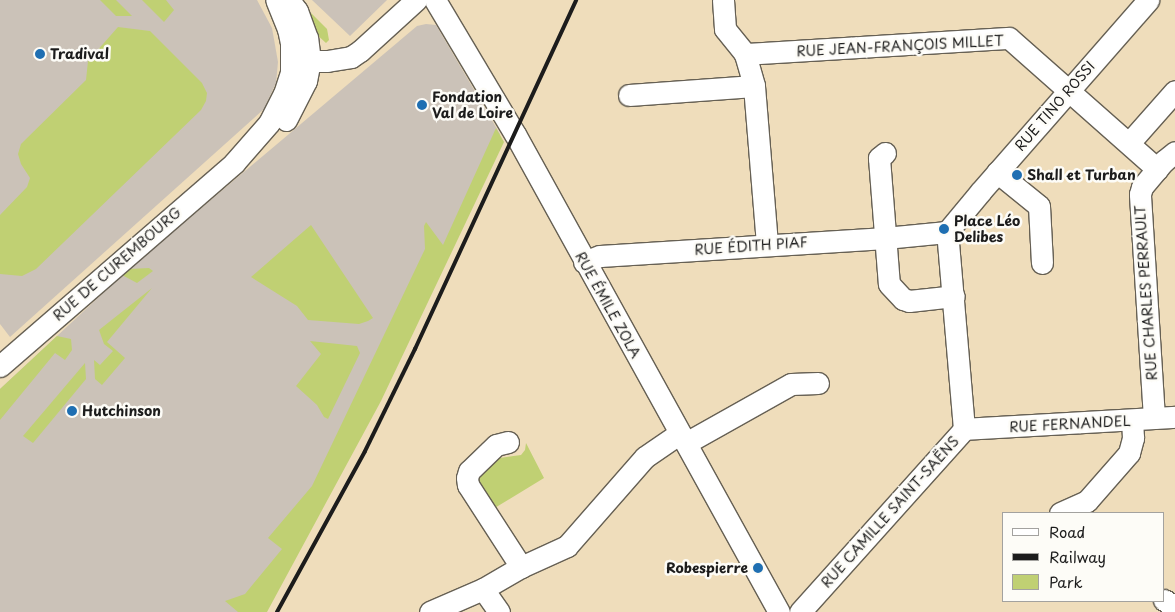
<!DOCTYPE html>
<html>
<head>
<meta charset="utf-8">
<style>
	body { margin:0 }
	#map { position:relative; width:1175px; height:612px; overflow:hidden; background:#efddbb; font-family:"Playpen Sans",sans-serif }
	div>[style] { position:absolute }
	.industrial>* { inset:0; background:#cbc2b8 }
	.green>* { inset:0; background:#c0d073 }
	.roads { filter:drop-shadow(1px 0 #666054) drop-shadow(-1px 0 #666054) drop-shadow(0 1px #666054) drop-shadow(0 -1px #666054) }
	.minor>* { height:21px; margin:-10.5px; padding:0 10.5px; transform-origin:10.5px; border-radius:10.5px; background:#fff }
	.rail>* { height:4px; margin:-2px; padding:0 2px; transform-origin:2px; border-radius:2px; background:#1c1c1c }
	.dots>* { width:14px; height:14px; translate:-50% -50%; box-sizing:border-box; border:2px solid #fdfcf7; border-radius:50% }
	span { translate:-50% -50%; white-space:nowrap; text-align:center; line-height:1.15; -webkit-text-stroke:5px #fdfcf7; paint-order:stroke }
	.street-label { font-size:14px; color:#1c1c1c }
	.poi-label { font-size:14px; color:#1c1c1c; font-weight:700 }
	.left { translate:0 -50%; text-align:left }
	.right { translate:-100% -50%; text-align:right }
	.legend { position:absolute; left:1002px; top:512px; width:162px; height:90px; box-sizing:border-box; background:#fdfcf7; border:1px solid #a3a29f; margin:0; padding:6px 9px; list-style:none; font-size:15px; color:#1c1c1c }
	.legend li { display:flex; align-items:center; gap:10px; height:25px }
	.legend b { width:25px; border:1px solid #a3a29f }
</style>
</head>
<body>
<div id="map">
	<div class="industrial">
		<i style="clip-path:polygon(0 0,257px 0,272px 28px,278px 62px,276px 83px,264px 109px,10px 337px,0 324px)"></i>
		<i style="clip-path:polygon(312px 0,387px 0,350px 36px)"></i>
		<i style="clip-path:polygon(426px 24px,436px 25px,500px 134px,378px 394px,263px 612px,0 612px,0 389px,129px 269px,417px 26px)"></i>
	</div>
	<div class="green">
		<i style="clip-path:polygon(100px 0,116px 0,132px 16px,116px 16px)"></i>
		<i style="clip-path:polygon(142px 0,166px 0,174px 10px,164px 22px)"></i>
		<i style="clip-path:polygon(305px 7px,327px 29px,329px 40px,326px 43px,315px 33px)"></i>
		<i style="clip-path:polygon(118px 27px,150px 31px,202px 83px,207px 93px,206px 101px,201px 110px,36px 269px,22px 276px,0 274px,0 215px,27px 187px,30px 178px,21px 164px,18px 154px,21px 144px,86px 80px,88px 61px)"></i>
		<i style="clip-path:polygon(496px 128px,504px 142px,381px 401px,267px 612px,238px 612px,225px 601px,245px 594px,282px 549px,268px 538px,312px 486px,425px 249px,424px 226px,426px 222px,443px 245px)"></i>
		<i style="clip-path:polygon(311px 225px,373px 318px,368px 321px,359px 324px,308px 320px,297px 306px,251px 277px)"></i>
		<i style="clip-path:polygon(149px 268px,153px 271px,137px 283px,122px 275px,129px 269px)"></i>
		<i style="clip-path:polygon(152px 288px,107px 342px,125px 358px,102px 385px,95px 379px,94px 360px,100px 365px,113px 351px,104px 344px,99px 330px)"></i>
		<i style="clip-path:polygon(57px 336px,71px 339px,72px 350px,65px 360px,55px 353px,0 420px,0 389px)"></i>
		<i style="clip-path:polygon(310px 341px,357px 346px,360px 353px,328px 419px,324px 417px,317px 405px,296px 386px,321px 354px)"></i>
		<i style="clip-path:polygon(85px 363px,86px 379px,33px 443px,23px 436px)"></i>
		<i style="clip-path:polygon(526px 443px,544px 478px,493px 509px,477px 485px,477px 478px,493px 459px,521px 455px,525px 450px)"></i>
	</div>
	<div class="roads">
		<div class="minor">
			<i style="left:435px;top:0;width:156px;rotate:59.2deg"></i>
			<i style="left:515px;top:134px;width:546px;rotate:61.09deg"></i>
			<i style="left:723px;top:0;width:29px;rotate:86deg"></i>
			<i style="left:725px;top:29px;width:32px;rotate:51deg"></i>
			<i style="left:745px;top:54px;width:33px;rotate:74deg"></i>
			<i style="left:754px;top:86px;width:159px;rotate:85.3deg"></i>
			<i style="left:745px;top:54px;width:264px;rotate:-3.5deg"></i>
			<i style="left:1009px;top:38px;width:198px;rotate:41.5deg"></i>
			<i style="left:296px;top:61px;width:31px"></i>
			<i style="left:327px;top:61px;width:24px;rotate:-9deg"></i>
			<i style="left:351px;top:57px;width:11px;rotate:-34deg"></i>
			<i style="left:360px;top:51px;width:76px;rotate:-42.3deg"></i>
			<i style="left:629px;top:95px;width:125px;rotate:-4.1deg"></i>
			<i style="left:286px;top:120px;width:44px;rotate:-62.9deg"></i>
			<i style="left:306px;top:81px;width:20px;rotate:-79deg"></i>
			<i style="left:310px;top:61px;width:23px;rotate:-97deg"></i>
			<i style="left:307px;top:38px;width:29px;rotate:-110deg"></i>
			<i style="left:297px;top:11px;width:14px;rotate:-126deg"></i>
			<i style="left:1129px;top:143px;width:69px;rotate:-48.5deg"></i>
			<i style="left:885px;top:153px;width:8px;rotate:140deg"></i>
			<i style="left:879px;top:158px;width:126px;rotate:85.5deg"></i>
			<i style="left:889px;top:284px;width:21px;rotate:47deg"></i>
			<i style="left:903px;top:299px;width:6px;rotate:18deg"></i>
			<i style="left:909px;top:301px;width:45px;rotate:-6.3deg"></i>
			<i style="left:997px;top:172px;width:54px;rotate:39deg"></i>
			<i style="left:1039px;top:206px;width:57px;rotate:87deg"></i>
			<i style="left:584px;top:262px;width:17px;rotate:-21deg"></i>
			<i style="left:600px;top:256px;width:286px;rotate:-3.6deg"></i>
			<i style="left:885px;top:238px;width:62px;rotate:-5.5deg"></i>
			<i style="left:0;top:366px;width:310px;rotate:-40.9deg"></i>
			<i style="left:234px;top:163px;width:53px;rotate:-48.8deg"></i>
			<i style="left:269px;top:123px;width:33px;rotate:-63deg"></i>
			<i style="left:284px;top:94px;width:22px;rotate:-72deg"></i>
			<i style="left:291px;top:73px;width:30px;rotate:-90deg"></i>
			<i style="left:291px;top:43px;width:14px;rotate:-102deg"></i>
			<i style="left:288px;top:29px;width:31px;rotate:-112deg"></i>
			<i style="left:1154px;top:418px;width:224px;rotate:-93.6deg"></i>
			<i style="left:1140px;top:194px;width:7px;rotate:-74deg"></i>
			<i style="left:1142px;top:187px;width:34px;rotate:-50deg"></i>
			<i style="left:1164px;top:161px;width:14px;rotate:-39deg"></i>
			<i style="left:964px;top:429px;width:211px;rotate:-3.3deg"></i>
			<i style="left:508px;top:442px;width:12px;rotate:166deg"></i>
			<i style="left:496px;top:445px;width:37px;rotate:136deg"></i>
			<i style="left:469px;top:471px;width:7px;rotate:106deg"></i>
			<i style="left:467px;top:478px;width:7px;rotate:82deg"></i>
			<i style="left:468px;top:485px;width:98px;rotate:57.1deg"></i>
			<i style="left:686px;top:443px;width:120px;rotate:-29.3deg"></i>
			<i style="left:791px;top:384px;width:27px;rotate:-2deg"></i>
			<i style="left:1060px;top:513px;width:30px;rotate:-24deg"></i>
			<i style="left:1087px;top:501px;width:64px;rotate:-48.8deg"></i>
			<i style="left:1129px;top:453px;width:16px;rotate:-75deg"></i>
			<i style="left:1133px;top:438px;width:17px;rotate:-93deg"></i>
			<i style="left:483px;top:589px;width:28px;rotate:55deg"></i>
			<i style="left:1164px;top:600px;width:13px;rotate:32deg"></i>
			<i style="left:430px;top:612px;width:58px;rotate:-23.5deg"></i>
			<i style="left:483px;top:589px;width:44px;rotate:-30.1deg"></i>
			<i style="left:521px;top:567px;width:51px;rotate:-24.5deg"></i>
			<i style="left:567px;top:546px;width:118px;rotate:-48.8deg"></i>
			<i style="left:645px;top:457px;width:42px;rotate:-34.4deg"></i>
			<i style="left:800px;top:612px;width:246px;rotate:-48.1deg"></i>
			<i style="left:964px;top:429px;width:198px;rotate:-94.9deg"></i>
			<i style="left:947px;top:232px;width:53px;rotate:-50.3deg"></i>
			<i style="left:981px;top:191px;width:254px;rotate:-48.8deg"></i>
		</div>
	</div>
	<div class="rail">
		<i style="left:277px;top:612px;width:183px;rotate:-61.3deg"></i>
		<i style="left:365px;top:451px;width:114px;rotate:-63.9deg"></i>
		<i style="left:415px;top:349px;width:384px;rotate:-65.2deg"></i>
	</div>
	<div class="dots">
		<i style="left:40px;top:54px;background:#1f6fb2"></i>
		<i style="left:422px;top:105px;background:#1f6fb2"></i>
		<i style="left:1017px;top:175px;background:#1f6fb2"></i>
		<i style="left:944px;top:229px;background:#1f6fb2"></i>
		<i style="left:72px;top:411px;background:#1f6fb2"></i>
		<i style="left:758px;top:568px;background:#1f6fb2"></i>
	</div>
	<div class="street-label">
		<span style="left:900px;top:46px;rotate:-3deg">RUE JEAN-FRANÇOIS MILLET</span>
		<span style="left:1055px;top:106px;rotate:-49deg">RUE TINO ROSSI</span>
		<span style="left:751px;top:246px;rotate:-4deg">RUE ÉDITH PIAF</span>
		<span style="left:117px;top:264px;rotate:-41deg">RUE DE CUREMBOURG</span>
		<span style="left:1146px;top:293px;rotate:-94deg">RUE CHARLES PERRAULT</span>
		<span style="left:608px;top:305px;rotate:61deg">RUE ÉMILE ZOLA</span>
		<span style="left:1070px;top:424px;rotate:-3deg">RUE FERNANDEL</span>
		<span style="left:890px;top:512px;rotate:-48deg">RUE CAMILLE SAINT-SAËNS</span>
	</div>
	<div class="poi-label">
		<span class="left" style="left:50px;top:54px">Tradival</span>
		<span class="left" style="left:432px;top:105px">Fondation<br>Val de Loire</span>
		<span class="left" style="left:1027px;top:175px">Shall et Turban</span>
		<span class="left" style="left:954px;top:229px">Place Léo<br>Delibes</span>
		<span class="left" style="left:82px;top:411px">Hutchinson</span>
		<span class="right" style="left:748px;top:568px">Robespierre</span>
	</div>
	<ul class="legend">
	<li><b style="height:6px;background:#fff"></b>Road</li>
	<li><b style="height:6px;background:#1c1c1c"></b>Railway</li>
	<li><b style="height:14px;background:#c0d073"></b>Park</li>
	</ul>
</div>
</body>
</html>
